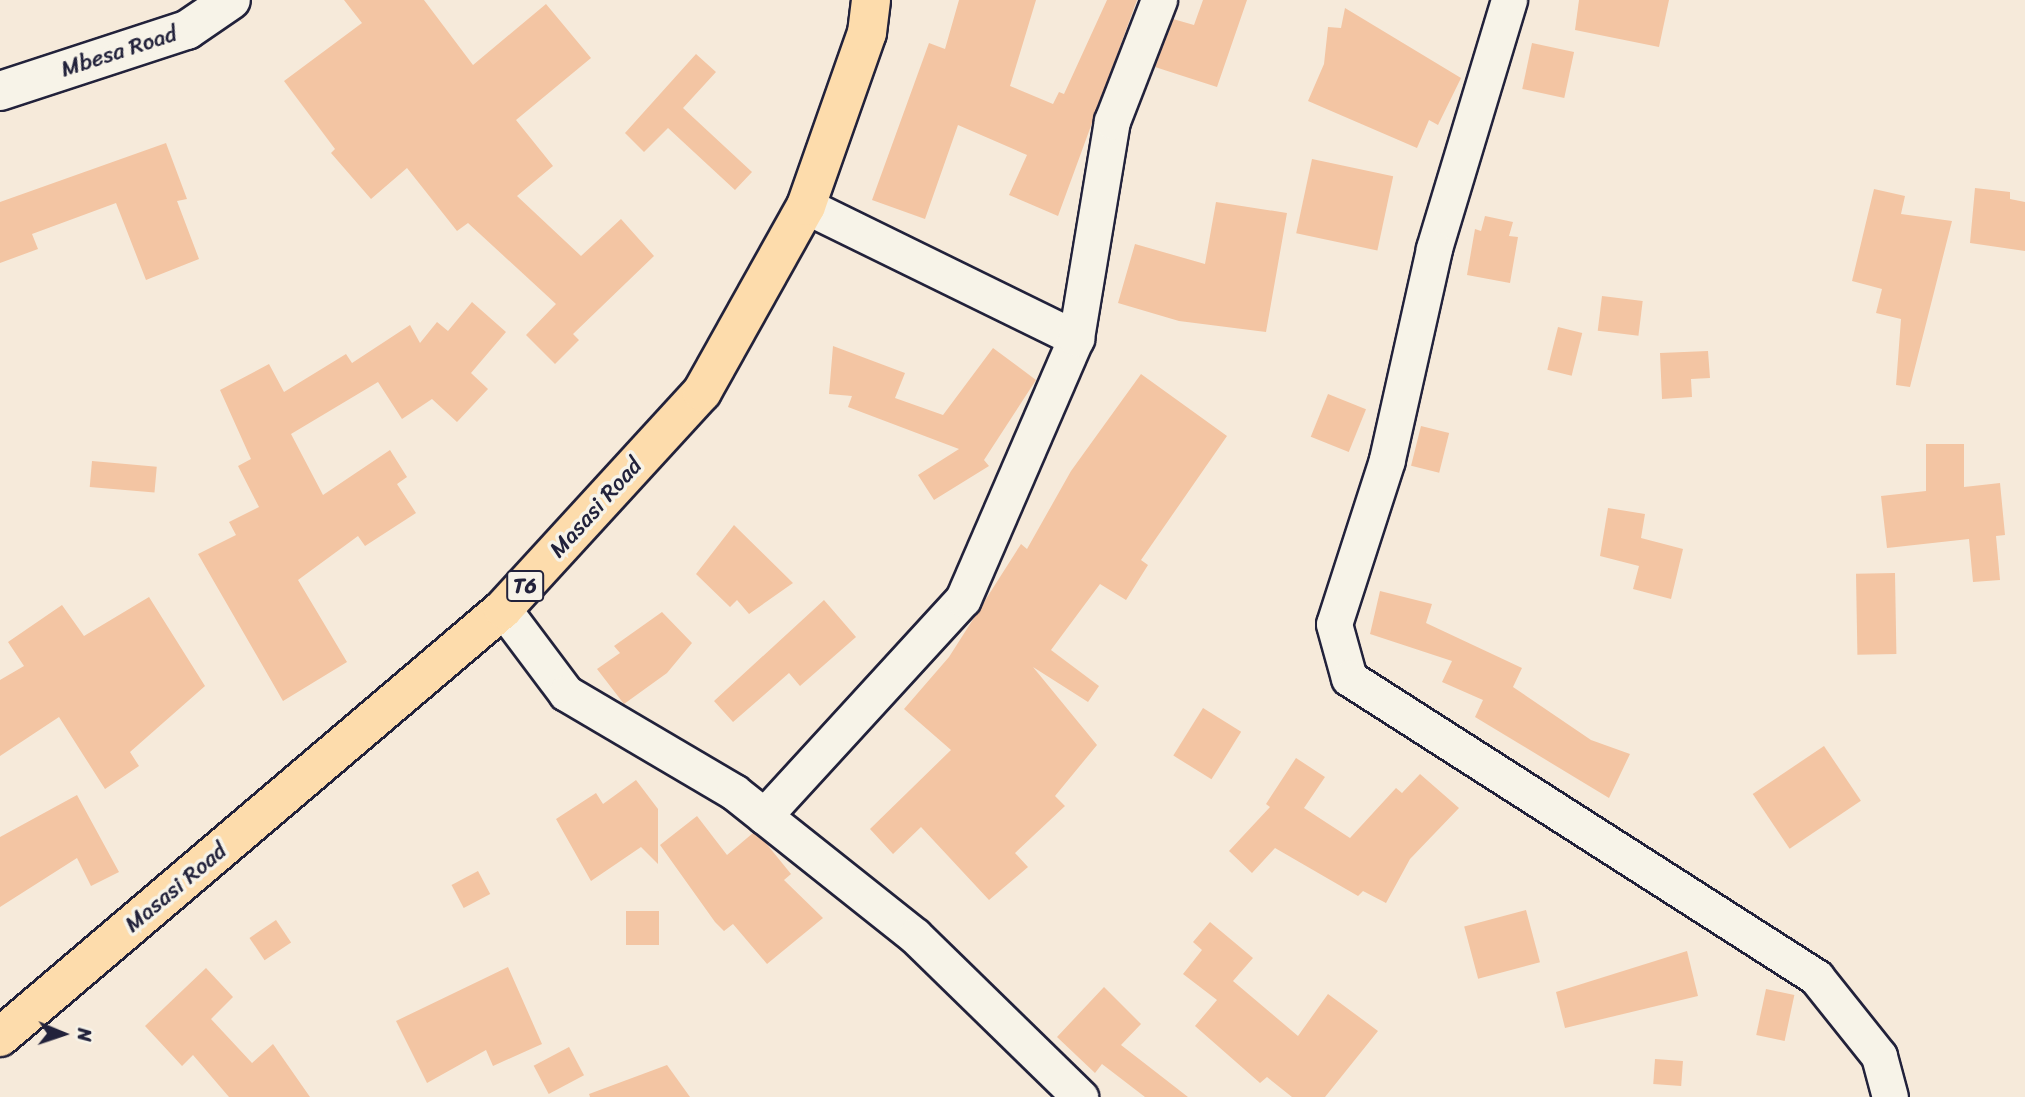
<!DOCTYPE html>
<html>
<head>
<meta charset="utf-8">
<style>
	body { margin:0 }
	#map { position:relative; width:2025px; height:1097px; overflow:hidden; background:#f6eada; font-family:Sriracha,sans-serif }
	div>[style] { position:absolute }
	.building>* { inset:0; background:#f3c5a3; transform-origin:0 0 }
	.roads { filter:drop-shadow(2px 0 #22223b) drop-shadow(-2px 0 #22223b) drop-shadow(0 2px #22223b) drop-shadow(0 -2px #22223b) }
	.minor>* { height:35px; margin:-17.5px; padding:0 17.5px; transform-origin:17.5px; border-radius:17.5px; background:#f7f3e8 }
	.secondary>* { height:38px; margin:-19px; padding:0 19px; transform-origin:19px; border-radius:19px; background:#f7f3e8 }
	.trunk>* { height:38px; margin:-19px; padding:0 19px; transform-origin:19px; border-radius:19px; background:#fddcac }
	span { translate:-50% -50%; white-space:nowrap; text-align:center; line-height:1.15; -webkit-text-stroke:7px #f7f3e8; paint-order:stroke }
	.shield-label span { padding:2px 5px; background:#f7f3e8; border:2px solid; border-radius:5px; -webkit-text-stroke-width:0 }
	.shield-label { font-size:21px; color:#22223b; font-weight:700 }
	.street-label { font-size:23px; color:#22223b }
	.north { position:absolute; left:28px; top:999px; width:70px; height:70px; -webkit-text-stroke:5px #f7f3e8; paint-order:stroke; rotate:92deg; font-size:19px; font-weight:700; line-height:28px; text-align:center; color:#22223b }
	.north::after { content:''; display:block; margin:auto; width:24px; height:32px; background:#22223b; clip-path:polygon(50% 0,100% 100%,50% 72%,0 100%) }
</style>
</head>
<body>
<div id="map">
	<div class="building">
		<i style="clip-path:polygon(344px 0,424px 0,473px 65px,546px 4px,591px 58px,516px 120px,553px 166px,517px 196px,581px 256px,621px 219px,654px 256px,573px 334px,579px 340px,555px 364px,526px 335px,556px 304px,468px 223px,457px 231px,407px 168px,371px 199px,331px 153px,335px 149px,284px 81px,362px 23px)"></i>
		<i style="clip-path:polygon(959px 0,1036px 0,1010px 86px,1053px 104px,1059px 92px,1064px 94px,1107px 0,1137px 0,1058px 216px,1009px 195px,1027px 155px,958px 125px,925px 219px,872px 200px,929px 43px,945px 49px)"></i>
		<i style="clip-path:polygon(1203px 0,1247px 0,1217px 87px,1155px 67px,1173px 19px,1194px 25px)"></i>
		<i style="clip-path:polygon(1579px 0,1669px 0,1659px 47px,1575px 30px)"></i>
		<i style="clip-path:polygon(1345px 8px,1461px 78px,1438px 125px,1429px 120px,1417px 148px,1308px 101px,1324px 64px,1328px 27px,1341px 28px)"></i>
		<i style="left:1532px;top:43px;width:43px;height:47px;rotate:12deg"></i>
		<i style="clip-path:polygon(696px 54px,716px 72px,683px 108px,752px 172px,735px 190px,668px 128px,644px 152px,625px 133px)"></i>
		<i style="clip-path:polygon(166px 143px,187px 199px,177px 201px,199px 259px,146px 280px,116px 203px,32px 234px,38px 249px,0 263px,0 202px)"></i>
		<i style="left:1312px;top:159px;width:83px;height:76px;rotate:12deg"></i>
		<i style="clip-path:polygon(1975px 188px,2010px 192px,2010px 199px,2025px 202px,2025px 251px,1970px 243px)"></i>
		<i style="clip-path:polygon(1874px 189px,1905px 196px,1901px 214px,1952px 221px,1910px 387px,1896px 385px,1901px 319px,1876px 313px,1882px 289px,1852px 281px)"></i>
		<i style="clip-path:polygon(1216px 202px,1287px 213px,1266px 332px,1179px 321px,1118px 303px,1135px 244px,1205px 264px)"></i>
		<i style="clip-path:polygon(1485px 216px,1513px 222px,1509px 236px,1518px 237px,1510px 283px,1467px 275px,1475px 229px,1481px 231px)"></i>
		<i style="left:1602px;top:296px;width:41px;height:35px;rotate:7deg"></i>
		<i style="clip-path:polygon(472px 302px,506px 332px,471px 373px,488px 389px,457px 422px,432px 399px,402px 419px,378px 382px,291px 434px,323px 495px,390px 450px,407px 477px,397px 484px,416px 513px,365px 546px,358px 536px,298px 580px,347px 662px,283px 701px,198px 554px,236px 535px,229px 522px,259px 507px,238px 466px,251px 459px,220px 390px,269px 364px,284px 392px,346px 354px,352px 363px,410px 325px,420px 343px,437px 322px,448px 331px)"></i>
		<i style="left:1558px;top:327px;width:25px;height:44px;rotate:14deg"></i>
		<i style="clip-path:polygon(833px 346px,905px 373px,895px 398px,943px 415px,993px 348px,1036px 380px,984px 460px,989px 466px,934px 500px,918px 475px,959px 449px,848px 407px,852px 396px,829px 394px)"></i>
		<i style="clip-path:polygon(1708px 351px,1710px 378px,1691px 379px,1692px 397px,1662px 399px,1660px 353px)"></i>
		<i style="clip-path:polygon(1141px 374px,1227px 436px,1141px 560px,1148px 565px,1126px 600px,1100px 584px,1051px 650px,1099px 686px,1088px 702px,1033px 667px,1097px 745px,1055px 796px,1065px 806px,1015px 853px,1028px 867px,989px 900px,921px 827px,893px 854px,870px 829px,951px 750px,904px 709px,949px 657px,1021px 544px,1027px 549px,1071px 471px)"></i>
		<i style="left:1328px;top:394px;width:41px;height:46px;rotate:22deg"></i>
		<i style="left:1421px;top:426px;width:29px;height:41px;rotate:14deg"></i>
		<i style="clip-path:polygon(1926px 444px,1964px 444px,1964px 487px,2000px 483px,2005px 535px,1996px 536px,2000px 580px,1973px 582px,1969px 539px,1887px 548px,1881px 496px,1926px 491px)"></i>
		<i style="left:92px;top:461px;width:65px;height:26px;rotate:5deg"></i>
		<i style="clip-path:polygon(1608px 508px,1645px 514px,1641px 538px,1683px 549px,1671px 599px,1633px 589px,1639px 566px,1600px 556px)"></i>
		<i style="clip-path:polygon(734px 525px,793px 583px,749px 614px,737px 600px,730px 607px,696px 574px)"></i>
		<i style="left:1895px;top:573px;width:81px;height:39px;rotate:89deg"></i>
		<i style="clip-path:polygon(1380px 591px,1432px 604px,1426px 623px,1522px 668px,1513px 687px,1591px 740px,1630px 754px,1609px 798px,1475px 717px,1483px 700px,1442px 682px,1452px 661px,1370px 634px)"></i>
		<i style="clip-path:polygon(149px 597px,205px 686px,130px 752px,139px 766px,105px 789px,59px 717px,0 756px,0 680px,24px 666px,8px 642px,62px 605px,84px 636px)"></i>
		<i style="clip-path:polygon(824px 600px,856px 637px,800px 686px,789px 673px,733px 722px,714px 701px)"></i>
		<i style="clip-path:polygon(662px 612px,692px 643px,667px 673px,624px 704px,597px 669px,620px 653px,614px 646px)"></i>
		<i style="left:1203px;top:708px;width:45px;height:56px;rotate:32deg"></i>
		<i style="left:1824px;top:746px;width:66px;height:86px;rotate:56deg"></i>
		<i style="clip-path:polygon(1296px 758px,1325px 777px,1304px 808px,1350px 838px,1396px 788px,1402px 793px,1420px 774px,1459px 808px,1410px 859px,1386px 903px,1363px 891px,1358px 896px,1275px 848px,1252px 873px,1229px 851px,1270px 807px,1266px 804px)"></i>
		<i style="clip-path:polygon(636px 780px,658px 809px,658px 864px,641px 847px,591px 881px,556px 819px,596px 793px,603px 804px)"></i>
		<i style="clip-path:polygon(77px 795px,119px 872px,91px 886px,77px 858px,0 907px,0 837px)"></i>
		<i style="clip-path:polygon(697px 816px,727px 855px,753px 833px,765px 842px,791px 874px,784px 880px,823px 918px,767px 964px,733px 924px,724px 931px,715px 922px,660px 845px)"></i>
		<i style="left:478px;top:871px;width:26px;height:30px;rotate:62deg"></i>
		<i style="left:1526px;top:910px;width:54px;height:64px;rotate:75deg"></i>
		<i style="left:626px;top:911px;width:33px;height:34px"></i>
		<i style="left:276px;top:920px;width:27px;height:32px;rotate:56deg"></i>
		<i style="clip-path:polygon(1210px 922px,1253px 958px,1233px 981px,1298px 1036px,1328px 994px,1378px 1031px,1325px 1097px,1292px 1097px,1267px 1077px,1260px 1083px,1195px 1026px,1217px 1000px,1183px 974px,1202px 950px,1193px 942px)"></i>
		<i style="clip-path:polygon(1687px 951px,1698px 996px,1565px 1028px,1556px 992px)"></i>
		<i style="clip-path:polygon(508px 967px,542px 1044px,493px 1066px,486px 1050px,427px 1083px,396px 1021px)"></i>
		<i style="clip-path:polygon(206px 968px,233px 997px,211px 1019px,252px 1063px,273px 1044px,310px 1097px,229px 1097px,193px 1055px,182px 1066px,145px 1026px)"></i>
		<i style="clip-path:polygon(1104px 987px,1141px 1024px,1121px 1045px,1188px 1097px,1145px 1097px,1102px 1064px,1095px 1073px,1057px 1037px)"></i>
		<i style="left:1766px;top:989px;width:29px;height:47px;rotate:12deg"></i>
		<i style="left:569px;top:1047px;width:32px;height:40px;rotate:62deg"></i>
		<i style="left:1655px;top:1059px;width:28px;height:25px;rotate:4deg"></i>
		<i style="clip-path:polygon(667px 1065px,690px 1097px,590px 1097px,589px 1094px)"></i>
	</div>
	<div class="roads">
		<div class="minor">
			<i style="left:1509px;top:0;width:260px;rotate:106.8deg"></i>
			<i style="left:1434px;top:249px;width:216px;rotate:102.6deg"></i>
			<i style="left:1387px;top:460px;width:172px;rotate:107.9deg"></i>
			<i style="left:1334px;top:624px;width:56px;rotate:74.5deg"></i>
			<i style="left:1349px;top:678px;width:555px;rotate:32.63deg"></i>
			<i style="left:1816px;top:977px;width:101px;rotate:51.4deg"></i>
			<i style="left:1879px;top:1056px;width:42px;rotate:75deg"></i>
			<i style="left:806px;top:206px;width:301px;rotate:26.1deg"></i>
			<i style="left:503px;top:609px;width:105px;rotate:53.1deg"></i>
			<i style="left:566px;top:693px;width:195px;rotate:30.5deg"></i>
			<i style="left:734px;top:792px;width:231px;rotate:38.5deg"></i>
			<i style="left:915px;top:936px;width:231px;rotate:44.3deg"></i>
			<i style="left:764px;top:816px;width:294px;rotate:-47.5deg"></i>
			<i style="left:963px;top:599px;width:284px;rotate:-66.6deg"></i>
			<i style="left:1076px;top:338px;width:220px;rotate:-80.6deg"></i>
			<i style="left:1112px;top:121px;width:130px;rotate:-68.8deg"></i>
		</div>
		<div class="secondary">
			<i style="left:0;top:91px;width:197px;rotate:-18.1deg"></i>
			<i style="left:187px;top:30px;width:53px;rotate:-34.3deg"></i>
		</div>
		<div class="trunk">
			<i style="left:0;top:1037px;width:660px;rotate:-40.39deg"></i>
			<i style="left:503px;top:609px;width:294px;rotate:-47.5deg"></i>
			<i style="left:702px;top:392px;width:213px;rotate:-60.8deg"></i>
			<i style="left:806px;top:206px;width:183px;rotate:-70.6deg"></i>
			<i style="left:867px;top:33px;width:33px;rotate:-83deg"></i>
		</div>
	</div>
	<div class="shield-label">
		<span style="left:525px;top:586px">T6</span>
	</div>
	<div class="street-label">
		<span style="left:119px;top:52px;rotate:-18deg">Mbesa Road</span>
		<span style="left:596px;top:508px;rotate:-48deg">Masasi Road</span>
		<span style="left:176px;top:888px;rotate:-40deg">Masasi Road</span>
	</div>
	<div class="north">N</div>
</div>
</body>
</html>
